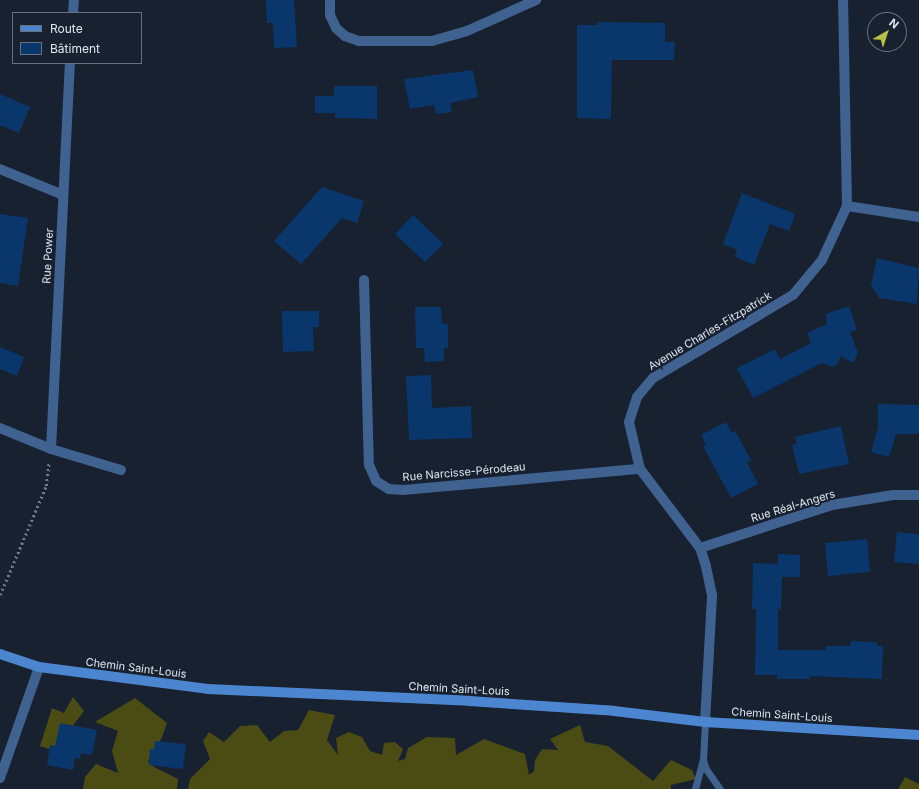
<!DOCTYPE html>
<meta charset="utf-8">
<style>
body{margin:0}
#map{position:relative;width:919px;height:789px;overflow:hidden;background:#172130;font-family:Inter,sans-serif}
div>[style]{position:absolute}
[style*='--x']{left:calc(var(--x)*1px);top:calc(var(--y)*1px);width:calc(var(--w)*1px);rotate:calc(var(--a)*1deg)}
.forest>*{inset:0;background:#4a4c13}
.building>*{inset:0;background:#0a376b}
.path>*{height:2.5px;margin-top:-1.25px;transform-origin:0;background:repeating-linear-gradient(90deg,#737c89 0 2px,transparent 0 5px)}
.lane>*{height:7px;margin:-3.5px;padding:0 3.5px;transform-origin:3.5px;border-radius:3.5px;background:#3f6290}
.street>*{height:10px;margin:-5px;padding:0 5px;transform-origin:5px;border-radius:5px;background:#3f6290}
.secondary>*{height:10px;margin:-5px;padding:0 5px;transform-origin:5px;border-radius:5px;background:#4d86d0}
span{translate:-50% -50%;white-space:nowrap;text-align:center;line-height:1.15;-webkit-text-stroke:4px #172130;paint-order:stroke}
.street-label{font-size:11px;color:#dfe6f0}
.legend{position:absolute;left:12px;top:12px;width:130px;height:52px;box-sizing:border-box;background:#172130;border:1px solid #67707d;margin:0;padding:5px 7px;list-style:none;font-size:12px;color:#dfe6f0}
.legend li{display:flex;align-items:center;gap:8px;height:20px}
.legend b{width:20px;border:1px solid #67707d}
.north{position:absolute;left:867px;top:12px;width:40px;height:40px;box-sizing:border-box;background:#172130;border:1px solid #67707d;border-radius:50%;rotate:39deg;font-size:11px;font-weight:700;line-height:16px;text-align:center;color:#dfe6f0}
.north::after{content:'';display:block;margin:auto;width:14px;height:18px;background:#bac045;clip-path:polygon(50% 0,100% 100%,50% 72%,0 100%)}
</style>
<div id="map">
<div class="forest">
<i style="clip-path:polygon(73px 697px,84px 711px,74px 724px,61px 753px,40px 746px,52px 708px,64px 713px)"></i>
<i style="clip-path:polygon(135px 698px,167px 723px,162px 737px,148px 761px,154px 767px,178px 779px,177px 789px,83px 789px,85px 777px,96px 764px,118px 773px,112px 751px,118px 731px,95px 722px)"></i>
<i style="clip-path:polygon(309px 710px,335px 715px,327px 740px,338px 755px,336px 738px,349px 732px,362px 737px,370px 751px,382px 755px,384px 743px,395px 742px,403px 749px,398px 761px,405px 759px,408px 748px,427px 737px,455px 738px,456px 755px,484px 739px,525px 754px,529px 775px,534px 771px,535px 760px,542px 749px,558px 750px,550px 739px,580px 725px,585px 742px,608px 746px,653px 781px,671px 760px,692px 770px,696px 779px,671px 785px,671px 789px,188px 789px,190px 779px,210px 759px,203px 741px,209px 732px,224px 742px,240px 726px,257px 725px,270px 742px,284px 731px,298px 730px)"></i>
<i style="clip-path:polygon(905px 777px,919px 784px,919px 789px,898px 789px)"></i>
</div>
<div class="building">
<i style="clip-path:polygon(266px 0,294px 0,297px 47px,274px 48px,273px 23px,267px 23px)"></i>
<i style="clip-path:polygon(597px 22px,665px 23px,665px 42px,675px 42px,674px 60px,612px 60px,611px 119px,577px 118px,577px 25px,597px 25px)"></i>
<i style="clip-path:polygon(473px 70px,478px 97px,450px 103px,452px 112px,436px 114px,434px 105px,410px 109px,404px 79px)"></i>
<i style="clip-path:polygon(334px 86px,377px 86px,377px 119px,335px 118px,335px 113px,315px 113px,315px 96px,334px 96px)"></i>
<i style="clip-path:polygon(0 94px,30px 107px,19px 133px,0 125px)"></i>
<i style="clip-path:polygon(322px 187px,364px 201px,357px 223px,342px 218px,301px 264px,274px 241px)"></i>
<i style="clip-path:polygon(742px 193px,795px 214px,789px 231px,770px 224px,754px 265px,735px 257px,737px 250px,723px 244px)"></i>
<i style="clip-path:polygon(0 214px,28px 218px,18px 286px,0 283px)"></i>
<i style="clip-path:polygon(413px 215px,443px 244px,425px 262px,395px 234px)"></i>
<i style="clip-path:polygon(877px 258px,919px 268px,917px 304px,879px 298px,871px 285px)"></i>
<i style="clip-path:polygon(849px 306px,857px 330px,850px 332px,858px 353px,853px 363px,841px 356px,837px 365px,832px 367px,822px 363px,753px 398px,737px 368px,775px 349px,780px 359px,811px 343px,807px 333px,827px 324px,826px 314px)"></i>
<i style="clip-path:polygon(415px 307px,441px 307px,442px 324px,448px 324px,448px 348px,444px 348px,444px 361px,425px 362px,424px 348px,416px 348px)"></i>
<i style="clip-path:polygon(282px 311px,319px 311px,319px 327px,313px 327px,314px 351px,283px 352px)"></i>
<i style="clip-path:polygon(0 347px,24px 357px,17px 376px,0 369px)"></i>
<i style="clip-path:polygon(431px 375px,432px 408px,471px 406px,472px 438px,409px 440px,406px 376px)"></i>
<i style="clip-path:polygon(878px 404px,919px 405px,919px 434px,896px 434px,889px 457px,871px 452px,878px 427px)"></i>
<i style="clip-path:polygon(726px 422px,732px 433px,735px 431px,751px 460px,747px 462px,758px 484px,731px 498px,703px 446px,706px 445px,701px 435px)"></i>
<i style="clip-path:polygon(841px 426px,849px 464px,799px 474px,792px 445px,797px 444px,795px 437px)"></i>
<i style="clip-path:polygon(897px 532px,919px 534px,919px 564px,894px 562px)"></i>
<i style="clip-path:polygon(867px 539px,870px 572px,828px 576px,825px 543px)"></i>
<i style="clip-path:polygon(778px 554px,800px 555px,800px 577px,782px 577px,781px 609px,778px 609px,778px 650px,826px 650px,826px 646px,850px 646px,851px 641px,877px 642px,877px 646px,883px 646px,882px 679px,810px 676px,810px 679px,777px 679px,777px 675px,755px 675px,756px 609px,752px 609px,753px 563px,778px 564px)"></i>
<i style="clip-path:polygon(60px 723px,97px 730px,92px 755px,81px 753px,80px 759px,75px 758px,73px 770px,47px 765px,50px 745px,55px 746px)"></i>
<i style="clip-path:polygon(155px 741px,186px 744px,183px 769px,149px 765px,150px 749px,154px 749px)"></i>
</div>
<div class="path">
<i style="--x:0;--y:595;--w:118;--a:-67.1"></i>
<i style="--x:46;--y:486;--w:23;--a:-83"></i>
</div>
<div class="lane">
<i style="--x:703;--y:760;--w:9;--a:72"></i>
<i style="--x:706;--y:769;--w:24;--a:55"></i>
<i style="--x:695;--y:789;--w:30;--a:-75"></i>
<i style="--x:703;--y:760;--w:38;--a:-87"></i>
</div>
<div class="street">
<i style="--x:330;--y:0;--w:15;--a:90"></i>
<i style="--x:330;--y:15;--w:14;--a:65"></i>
<i style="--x:336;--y:28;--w:12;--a:42"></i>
<i style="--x:345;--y:36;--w:15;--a:20"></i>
<i style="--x:359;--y:41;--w:73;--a:0"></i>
<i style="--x:432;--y:41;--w:36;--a:-16"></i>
<i style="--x:467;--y:31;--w:76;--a:-24.2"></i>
<i style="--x:73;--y:13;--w:13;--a:-86"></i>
<i style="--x:0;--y:169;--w:68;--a:22.4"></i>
<i style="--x:847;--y:206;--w:73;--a:8.7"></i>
<i style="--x:364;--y:280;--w:185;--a:88.5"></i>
<i style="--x:369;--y:465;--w:17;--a:66"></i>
<i style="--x:376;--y:481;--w:15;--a:32"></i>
<i style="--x:389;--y:489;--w:14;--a:4"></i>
<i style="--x:403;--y:490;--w:238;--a:-5.1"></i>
<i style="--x:0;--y:428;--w:55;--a:22.4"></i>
<i style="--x:51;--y:449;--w:73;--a:16.7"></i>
<i style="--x:51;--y:449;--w:386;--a:-87.2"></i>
<i style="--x:700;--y:548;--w:139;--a:-18"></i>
<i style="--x:832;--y:505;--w:62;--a:-9.3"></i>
<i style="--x:893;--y:495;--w:26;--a:0"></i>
<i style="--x:705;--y:722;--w:127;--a:-86.8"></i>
<i style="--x:712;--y:595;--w:30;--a:-102"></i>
<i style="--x:706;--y:566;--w:19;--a:-108"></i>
<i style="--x:700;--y:548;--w:99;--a:-127.2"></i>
<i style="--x:640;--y:469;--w:48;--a:-103.2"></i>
<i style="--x:629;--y:422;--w:26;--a:-72"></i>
<i style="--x:637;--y:397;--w:25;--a:-50"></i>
<i style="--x:653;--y:378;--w:163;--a:-30.7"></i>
<i style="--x:793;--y:295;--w:45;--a:-50.4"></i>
<i style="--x:822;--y:260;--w:60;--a:-65.2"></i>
<i style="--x:847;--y:206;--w:206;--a:-91.1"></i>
<i style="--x:0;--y:778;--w:118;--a:-70.6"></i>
</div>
<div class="secondary">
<i style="--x:0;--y:654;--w:41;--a:18.4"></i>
<i style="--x:39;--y:667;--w:170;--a:7.4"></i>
<i style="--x:208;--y:689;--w:261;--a:2.6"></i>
<i style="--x:469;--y:701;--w:145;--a:3.9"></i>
<i style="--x:614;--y:711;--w:92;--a:6.9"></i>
<i style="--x:705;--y:722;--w:214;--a:3.5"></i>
</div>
<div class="street-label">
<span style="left:48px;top:256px;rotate:-87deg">Rue Power</span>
<span style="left:710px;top:331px;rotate:-31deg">Avenue Charles-Fitzpatrick</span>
<span style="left:464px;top:472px;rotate:-5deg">Rue Narcisse-Pérodeau</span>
<span style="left:793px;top:506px;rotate:-17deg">Rue Réal-Angers</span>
<span style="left:136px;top:668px;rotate:7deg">Chemin Saint-Louis</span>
<span style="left:459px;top:689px;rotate:3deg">Chemin Saint-Louis</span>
<span style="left:782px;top:715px;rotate:4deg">Chemin Saint-Louis</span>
</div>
<ul class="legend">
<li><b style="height:5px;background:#4d86d0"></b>Route</li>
<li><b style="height:11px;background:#0a376b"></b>Bâtiment</li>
</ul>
<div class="north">N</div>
</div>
